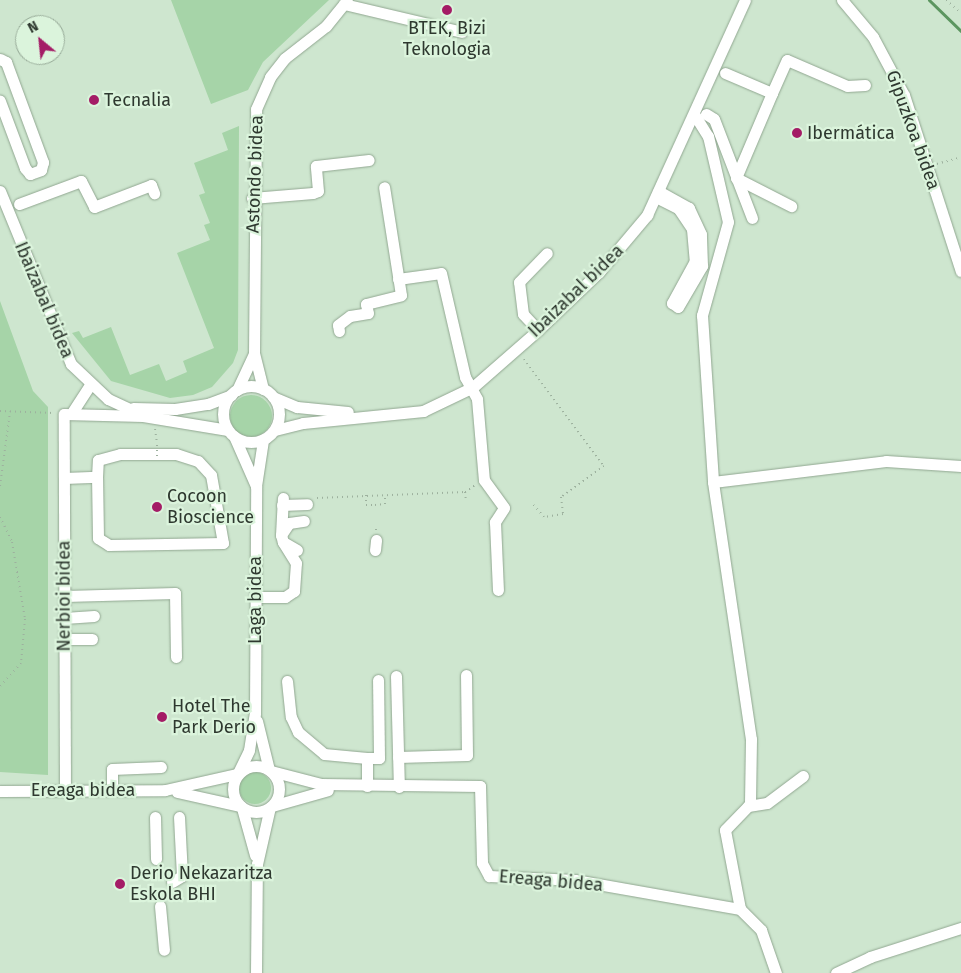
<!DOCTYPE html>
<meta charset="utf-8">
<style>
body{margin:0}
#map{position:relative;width:961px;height:973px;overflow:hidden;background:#cee6cf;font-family:"Fira Sans",sans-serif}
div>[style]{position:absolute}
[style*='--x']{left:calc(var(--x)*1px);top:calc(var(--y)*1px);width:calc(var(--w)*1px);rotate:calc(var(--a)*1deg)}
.green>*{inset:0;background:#a6d4a8}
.round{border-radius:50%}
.stream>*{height:3px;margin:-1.5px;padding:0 1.5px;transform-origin:1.5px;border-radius:1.5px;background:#5c9660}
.path>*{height:2px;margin-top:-1px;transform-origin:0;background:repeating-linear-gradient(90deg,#9db19e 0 1px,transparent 0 5px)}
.roads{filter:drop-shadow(0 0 1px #91a791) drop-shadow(0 0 1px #91a791)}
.minor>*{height:11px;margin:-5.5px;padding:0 5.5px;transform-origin:5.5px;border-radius:5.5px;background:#fff}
.minor>.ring{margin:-5.5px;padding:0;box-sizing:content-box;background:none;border:11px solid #fff;border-radius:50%}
.path-bridge>*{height:2px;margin-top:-1px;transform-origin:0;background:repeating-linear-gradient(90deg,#9db19e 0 1px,transparent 0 5px)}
.dots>*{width:14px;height:14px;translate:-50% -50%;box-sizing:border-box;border:2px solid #dbf4dc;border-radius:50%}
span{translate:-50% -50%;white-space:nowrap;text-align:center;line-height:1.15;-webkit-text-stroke:4.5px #dbf4dc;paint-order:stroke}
.poi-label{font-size:18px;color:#2e382f}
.left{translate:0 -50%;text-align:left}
.street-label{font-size:18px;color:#2e382f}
.north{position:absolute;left:15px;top:15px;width:50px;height:50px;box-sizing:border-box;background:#dbf4dc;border:1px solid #96a997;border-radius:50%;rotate:332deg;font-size:14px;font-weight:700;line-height:20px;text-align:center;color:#2e382f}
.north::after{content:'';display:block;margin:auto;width:18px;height:22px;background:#a41c66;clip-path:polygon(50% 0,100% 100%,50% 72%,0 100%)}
</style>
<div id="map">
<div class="green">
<i style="clip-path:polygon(171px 0,329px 0,263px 62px,248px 90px,211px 104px)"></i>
<i style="clip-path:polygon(239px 126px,238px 350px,233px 363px,212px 387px,193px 395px,170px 398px,111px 381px,72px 333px,79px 331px,83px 338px,111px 327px,130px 375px,159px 364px,166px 381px,187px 372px,183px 361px,214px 348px,177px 253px,210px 240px,204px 225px,210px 223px,199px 195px,205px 193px,194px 163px,228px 150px,222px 133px)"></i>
<i style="clip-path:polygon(0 301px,33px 391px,48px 407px,48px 775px,0 772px)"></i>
<i class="round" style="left:230px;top:395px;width:42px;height:42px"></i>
<i class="round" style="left:239px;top:772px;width:32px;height:32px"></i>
</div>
<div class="stream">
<i style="--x:929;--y:0;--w:45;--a:44.1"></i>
</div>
<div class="path">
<i style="--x:946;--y:0;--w:20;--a:41"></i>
<i style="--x:937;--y:164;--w:25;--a:-16"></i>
<i style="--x:524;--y:359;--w:134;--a:53.2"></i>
<i style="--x:604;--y:466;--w:53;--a:144.2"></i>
<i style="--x:561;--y:497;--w:17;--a:83"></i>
<i style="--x:563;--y:514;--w:19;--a:171"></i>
<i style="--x:544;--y:517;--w:20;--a:-131"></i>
<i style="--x:0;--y:411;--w:54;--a:2.1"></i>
<i style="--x:155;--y:429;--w:15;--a:82"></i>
<i style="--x:0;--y:486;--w:75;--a:-82.3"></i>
<i style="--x:465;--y:492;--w:12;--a:-35"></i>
<i style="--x:366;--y:495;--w:10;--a:90"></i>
<i style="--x:366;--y:505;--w:9;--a:0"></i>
<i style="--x:375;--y:505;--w:10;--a:-6"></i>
<i style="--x:385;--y:504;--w:8;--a:-90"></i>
<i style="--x:317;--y:498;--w:148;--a:-2.3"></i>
<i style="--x:465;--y:492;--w:9;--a:84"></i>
<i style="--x:0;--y:517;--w:28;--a:64"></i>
<i style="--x:12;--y:542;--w:78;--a:80.4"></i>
<i style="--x:25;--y:619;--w:44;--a:95.2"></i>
<i style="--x:21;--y:663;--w:31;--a:132"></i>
<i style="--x:376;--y:530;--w:5;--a:-90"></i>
</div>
<div class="roads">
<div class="minor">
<i style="--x:842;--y:0;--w:48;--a:50"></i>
<i style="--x:873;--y:37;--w:66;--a:61.9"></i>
<i style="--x:904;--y:95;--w:185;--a:72.1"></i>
<i style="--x:344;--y:4;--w:121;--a:13.3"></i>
<i style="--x:0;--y:59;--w:7;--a:27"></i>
<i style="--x:6;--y:62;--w:107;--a:69.7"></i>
<i style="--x:43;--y:162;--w:8;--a:104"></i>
<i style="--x:41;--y:170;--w:12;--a:160"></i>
<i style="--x:30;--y:174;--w:8;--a:-130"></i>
<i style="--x:25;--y:168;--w:72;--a:-110.5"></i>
<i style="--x:725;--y:73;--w:51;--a:23.1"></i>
<i style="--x:772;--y:93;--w:36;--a:-66"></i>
<i style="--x:787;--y:60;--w:65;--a:23.4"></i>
<i style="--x:847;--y:86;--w:18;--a:-3"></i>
<i style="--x:772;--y:93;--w:92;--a:113"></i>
<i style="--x:736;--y:178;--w:62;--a:27"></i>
<i style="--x:694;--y:114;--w:26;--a:58"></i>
<i style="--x:708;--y:136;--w:88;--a:76.9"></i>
<i style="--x:728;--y:222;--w:97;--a:105.6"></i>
<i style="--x:702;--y:315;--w:167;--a:86.2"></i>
<i style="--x:713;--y:482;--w:260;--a:81.6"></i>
<i style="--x:751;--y:739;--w:65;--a:90.9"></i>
<i style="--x:750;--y:804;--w:36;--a:134"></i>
<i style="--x:725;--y:830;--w:80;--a:79.2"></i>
<i style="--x:706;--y:114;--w:9;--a:32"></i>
<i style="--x:714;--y:119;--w:106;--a:69"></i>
<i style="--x:0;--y:191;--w:187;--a:67.7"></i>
<i style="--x:71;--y:364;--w:51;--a:43.4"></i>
<i style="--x:108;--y:399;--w:38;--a:25"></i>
<i style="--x:656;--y:197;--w:25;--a:27"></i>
<i style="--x:678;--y:208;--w:25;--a:56"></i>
<i style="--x:692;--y:229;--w:32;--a:85"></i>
<i style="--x:695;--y:261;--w:48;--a:118.7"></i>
<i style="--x:672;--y:303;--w:7;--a:34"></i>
<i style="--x:678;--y:307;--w:48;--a:-59.7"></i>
<i style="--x:702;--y:266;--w:32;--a:-92"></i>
<i style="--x:701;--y:234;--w:29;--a:-115"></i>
<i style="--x:689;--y:208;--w:35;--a:-151"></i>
<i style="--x:252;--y:198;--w:61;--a:-4.7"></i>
<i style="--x:313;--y:193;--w:5;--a:-22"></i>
<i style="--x:318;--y:191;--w:25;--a:-95"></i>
<i style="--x:316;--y:166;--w:53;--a:-6.5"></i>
<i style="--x:19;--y:204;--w:66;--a:-20.4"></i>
<i style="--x:81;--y:181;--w:29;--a:63"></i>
<i style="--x:94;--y:207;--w:61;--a:-21.1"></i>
<i style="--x:151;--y:185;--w:9;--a:69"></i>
<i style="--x:398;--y:279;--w:43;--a:-7.9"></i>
<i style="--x:441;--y:273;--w:107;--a:77"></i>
<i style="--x:465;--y:377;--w:25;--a:61"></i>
<i style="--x:477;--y:399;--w:81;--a:85.1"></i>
<i style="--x:484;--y:480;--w:34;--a:54"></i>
<i style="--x:504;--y:508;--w:17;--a:123"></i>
<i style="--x:495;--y:522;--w:68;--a:87.5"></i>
<i style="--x:538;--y:330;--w:22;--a:-133"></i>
<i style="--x:523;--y:314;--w:32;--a:-97"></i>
<i style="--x:519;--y:282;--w:40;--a:-46"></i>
<i style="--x:339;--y:331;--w:6;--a:-99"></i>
<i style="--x:338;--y:325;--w:15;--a:-37"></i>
<i style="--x:350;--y:316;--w:18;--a:-9"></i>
<i style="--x:368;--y:313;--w:9;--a:-103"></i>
<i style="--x:366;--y:304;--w:36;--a:-14"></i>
<i style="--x:401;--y:295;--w:109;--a:-98.9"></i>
<i class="ring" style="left:223px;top:386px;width:45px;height:45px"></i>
<i style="--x:263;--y:389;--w:36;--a:-104"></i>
<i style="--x:254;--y:354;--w:245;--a:-89.5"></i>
<i style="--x:256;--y:109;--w:35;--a:-66"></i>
<i style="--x:270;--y:77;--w:24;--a:-52"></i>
<i style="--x:285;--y:58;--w:52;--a:-38"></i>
<i style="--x:326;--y:26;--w:33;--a:-51"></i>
<i style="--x:237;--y:390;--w:40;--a:-65"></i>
<i style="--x:273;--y:397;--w:26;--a:23"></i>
<i style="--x:297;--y:407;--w:51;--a:5.6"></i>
<i style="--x:133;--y:408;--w:42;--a:1.4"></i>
<i style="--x:175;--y:409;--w:33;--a:-9"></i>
<i style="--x:208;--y:404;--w:25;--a:-21"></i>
<i style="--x:73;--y:411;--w:31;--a:-57"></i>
<i style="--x:275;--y:430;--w:29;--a:-14"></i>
<i style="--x:303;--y:423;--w:121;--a:-5.7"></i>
<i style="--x:423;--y:411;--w:55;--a:-25.6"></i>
<i style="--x:473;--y:387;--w:86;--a:-41.2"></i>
<i style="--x:538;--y:330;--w:84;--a:-43.6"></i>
<i style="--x:599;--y:272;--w:75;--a:-49.9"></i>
<i style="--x:647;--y:215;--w:236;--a:-65.5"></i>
<i style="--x:234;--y:436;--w:55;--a:66.3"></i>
<i style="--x:64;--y:478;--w:33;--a:-2"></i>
<i style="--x:97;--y:477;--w:17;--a:-87"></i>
<i style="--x:98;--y:460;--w:23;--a:-15"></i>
<i style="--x:120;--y:454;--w:56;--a:0"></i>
<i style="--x:176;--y:454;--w:23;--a:18"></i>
<i style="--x:198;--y:461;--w:19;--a:47"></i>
<i style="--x:211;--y:475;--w:69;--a:80"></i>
<i style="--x:223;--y:543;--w:114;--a:179"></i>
<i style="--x:109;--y:545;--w:13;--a:-148"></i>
<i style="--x:98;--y:538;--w:61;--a:-90.9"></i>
<i style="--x:713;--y:482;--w:174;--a:-6.9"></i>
<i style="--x:886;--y:461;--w:75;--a:3.8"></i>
<i style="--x:282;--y:505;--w:25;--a:-2"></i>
<i style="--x:281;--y:535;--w:37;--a:-87"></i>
<i style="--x:297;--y:550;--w:16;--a:-150"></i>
<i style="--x:283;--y:542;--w:7;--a:-106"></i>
<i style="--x:281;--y:535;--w:14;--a:-56"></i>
<i style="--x:289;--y:523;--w:15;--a:-8"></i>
<i style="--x:375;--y:550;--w:10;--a:-84"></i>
<i style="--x:65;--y:596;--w:110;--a:-1.6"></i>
<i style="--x:175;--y:593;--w:64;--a:89.1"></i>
<i style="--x:255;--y:597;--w:30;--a:0"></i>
<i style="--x:285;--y:597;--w:11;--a:-34"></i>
<i style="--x:294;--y:591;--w:28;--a:-86"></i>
<i style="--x:296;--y:563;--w:25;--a:-122"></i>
<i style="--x:64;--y:618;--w:30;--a:-4"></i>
<i style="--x:64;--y:639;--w:28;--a:0"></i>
<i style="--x:396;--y:676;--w:111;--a:88.5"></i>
<i style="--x:287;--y:681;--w:36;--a:84"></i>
<i style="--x:291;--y:717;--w:17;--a:65"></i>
<i style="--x:298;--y:732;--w:34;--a:40"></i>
<i style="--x:324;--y:754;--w:43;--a:5.3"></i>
<i style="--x:367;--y:758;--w:28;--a:90"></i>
<i style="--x:257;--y:721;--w:50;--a:76.2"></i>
<i style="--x:398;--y:757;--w:69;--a:-1.7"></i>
<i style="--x:467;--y:755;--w:80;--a:-90.7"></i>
<i style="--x:367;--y:758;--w:12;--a:0"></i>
<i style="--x:379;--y:758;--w:78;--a:-90.7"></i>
<i class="ring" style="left:233px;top:766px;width:35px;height:35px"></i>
<i style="--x:271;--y:771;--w:52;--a:14.6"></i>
<i style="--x:321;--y:784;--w:159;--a:0.7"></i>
<i style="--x:480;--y:786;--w:77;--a:88.5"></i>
<i style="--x:482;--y:863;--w:15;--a:62"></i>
<i style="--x:489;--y:876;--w:86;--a:2.7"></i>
<i style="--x:575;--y:880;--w:168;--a:10"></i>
<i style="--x:740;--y:909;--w:30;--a:45"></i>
<i style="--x:761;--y:930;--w:46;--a:70.8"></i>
<i style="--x:238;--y:773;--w:25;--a:-64"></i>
<i style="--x:249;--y:750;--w:36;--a:-81"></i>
<i style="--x:255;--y:714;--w:228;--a:-89.7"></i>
<i style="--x:256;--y:486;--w:47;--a:-81.3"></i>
<i style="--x:65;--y:789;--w:375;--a:-90.2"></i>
<i style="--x:64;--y:414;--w:79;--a:1.5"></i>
<i style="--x:143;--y:416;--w:86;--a:9.4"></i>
<i style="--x:112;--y:790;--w:21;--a:-90"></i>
<i style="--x:112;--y:769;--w:49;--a:-2.3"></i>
<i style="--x:0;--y:791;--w:165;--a:-0.3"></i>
<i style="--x:165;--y:790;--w:74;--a:-12.5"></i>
<i style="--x:177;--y:792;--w:65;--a:12.5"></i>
<i style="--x:272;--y:806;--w:58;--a:-15.9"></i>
<i style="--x:748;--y:806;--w:19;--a:-9"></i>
<i style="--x:767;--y:803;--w:45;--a:-36.9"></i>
<i style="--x:242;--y:808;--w:49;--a:74.5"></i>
<i style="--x:155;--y:817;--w:42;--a:88.6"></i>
<i style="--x:172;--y:882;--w:12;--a:-31"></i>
<i style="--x:182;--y:876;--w:59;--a:-92.9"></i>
<i style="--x:160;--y:906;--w:44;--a:84.8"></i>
<i style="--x:256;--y:973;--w:109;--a:-89.5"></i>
<i style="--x:257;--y:864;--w:58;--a:-77.2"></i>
<i style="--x:836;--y:973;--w:38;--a:-25"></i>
<i style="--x:870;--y:957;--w:96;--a:-17.7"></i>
</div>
</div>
<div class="path-bridge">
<i style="--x:157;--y:445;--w:12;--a:90"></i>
</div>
<div class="dots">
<i style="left:447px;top:10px;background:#a41c66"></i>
<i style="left:94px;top:100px;background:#a41c66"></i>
<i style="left:797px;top:133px;background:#a41c66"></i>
<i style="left:157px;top:507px;background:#a41c66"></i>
<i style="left:162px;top:717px;background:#a41c66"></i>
<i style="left:120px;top:884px;background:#a41c66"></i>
</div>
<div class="poi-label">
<span style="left:447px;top:39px">BTEK, Bizi<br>Teknologia</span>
<span class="left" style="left:104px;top:100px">Tecnalia</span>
<span class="left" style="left:807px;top:133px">Ibermática</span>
<span class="left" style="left:167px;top:507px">Cocoon<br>Bioscience</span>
<span class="left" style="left:172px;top:717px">Hotel The<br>Park Derio</span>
<span class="left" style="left:130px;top:884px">Derio Nekazaritza<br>Eskola BHI</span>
</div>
<div class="street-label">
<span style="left:913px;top:130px;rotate:70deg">Gipuzkoa bidea</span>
<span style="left:255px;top:174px;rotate:-88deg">Astondo bidea</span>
<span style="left:576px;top:291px;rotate:-44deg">Ibaizabal bidea</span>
<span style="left:44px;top:300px;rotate:67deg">Ibaizabal bidea</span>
<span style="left:64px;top:596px;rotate:-90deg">Nerbioi bidea</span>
<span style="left:255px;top:600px;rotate:-90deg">Laga bidea</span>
<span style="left:83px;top:790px">Ereaga bidea</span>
<span style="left:551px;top:881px;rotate:5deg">Ereaga bidea</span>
</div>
<div class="north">N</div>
</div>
